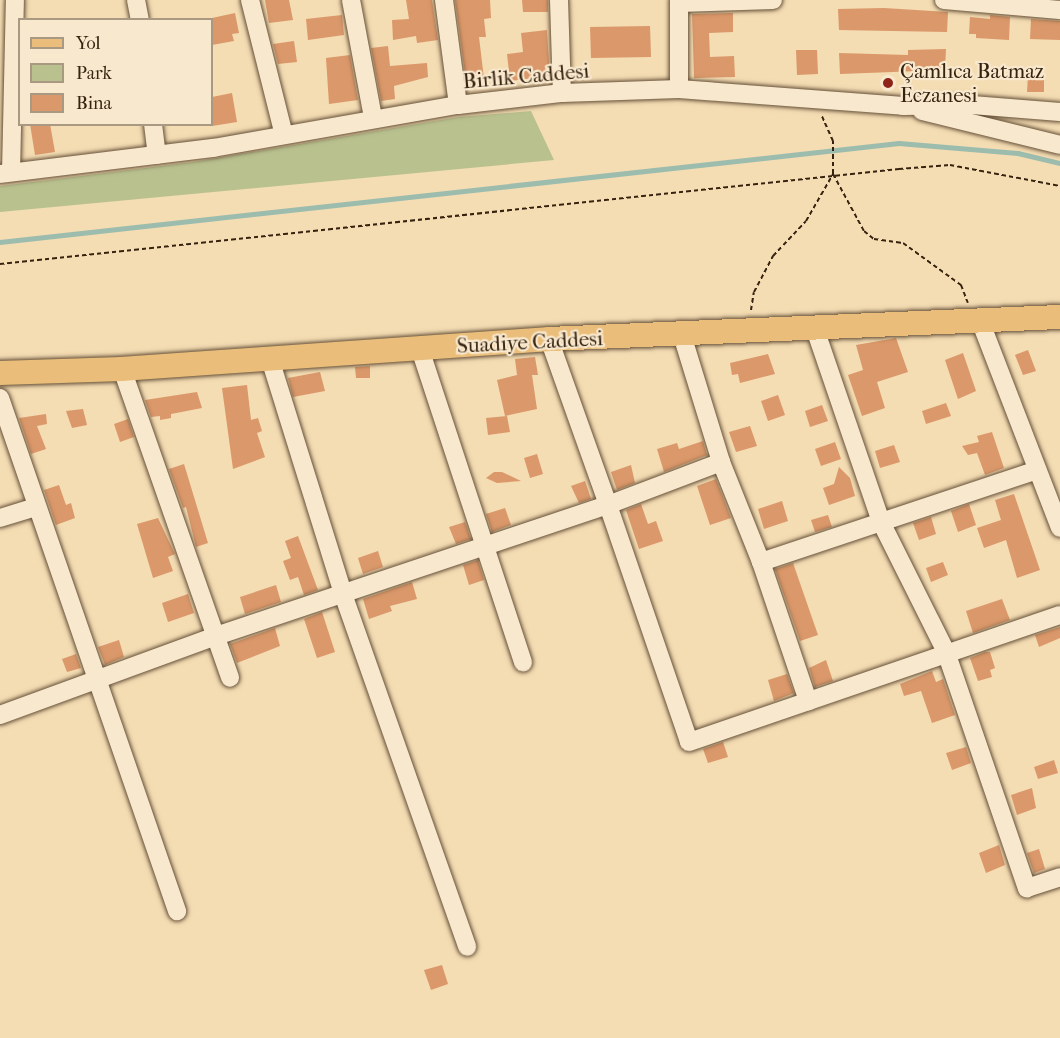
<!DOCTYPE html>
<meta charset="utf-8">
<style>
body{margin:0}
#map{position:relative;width:1060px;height:1038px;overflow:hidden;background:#f4dcb3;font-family:"IM FELL French Canon",serif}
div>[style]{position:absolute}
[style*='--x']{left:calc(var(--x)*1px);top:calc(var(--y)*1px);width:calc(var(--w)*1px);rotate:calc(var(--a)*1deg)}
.green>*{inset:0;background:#b9c18f}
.stream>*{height:4.5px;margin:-2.25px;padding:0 2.25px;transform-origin:2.25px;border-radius:2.25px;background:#9cbcad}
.building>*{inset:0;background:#db986a}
.path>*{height:2px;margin-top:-1px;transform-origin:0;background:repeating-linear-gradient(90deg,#35220f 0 4.5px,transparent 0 7.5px)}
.roads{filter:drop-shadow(0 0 2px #655038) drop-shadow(0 0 2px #655038)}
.minor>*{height:18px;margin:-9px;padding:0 9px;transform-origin:9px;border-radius:9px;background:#f8e8ce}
.major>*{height:24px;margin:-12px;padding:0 12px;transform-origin:12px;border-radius:12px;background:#eabe7a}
.dots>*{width:16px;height:16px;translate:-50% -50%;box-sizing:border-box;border:3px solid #f8e8ce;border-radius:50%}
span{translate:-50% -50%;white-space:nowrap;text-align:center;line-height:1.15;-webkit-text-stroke:4.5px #f8e8ce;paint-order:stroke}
.poi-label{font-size:21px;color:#35220f}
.left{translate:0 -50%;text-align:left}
.street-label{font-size:21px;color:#35220f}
.legend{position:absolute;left:18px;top:18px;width:195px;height:108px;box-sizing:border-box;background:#f8e8ce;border:2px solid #aa9982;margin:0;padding:8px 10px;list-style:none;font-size:18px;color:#35220f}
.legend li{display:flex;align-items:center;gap:12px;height:30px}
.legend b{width:30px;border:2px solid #aa9982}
</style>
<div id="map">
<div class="green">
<i style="clip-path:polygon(531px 111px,554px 160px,0 212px,0 186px,193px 162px,458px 117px)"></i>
</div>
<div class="stream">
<i style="--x:0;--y:242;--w:904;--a:-6.28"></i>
<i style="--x:899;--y:143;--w:119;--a:4.8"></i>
<i style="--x:1018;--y:153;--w:43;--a:13.4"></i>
</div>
<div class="building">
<i style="clip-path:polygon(265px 0,289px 0,293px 20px,269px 23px)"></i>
<i style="clip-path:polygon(406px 0,432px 0,438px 40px,417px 43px,416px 36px,393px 40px,392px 20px,409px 19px)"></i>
<i style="clip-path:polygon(455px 0,490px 0,491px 18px,484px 19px,486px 37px,479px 37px,485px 87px,467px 89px)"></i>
<i style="clip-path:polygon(522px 0,548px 0,548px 12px,523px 12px)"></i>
<i style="clip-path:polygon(884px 8px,948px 12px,947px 32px,839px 30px,838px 9px)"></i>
<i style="clip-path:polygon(235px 13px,239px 33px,232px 34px,234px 41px,212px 45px,212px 18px)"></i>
<i style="clip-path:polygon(733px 13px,733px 32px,709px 33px,710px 57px,734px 56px,735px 77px,694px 78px,692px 14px)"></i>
<i style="clip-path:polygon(342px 15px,344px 35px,308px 40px,306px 19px)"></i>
<i style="clip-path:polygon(990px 15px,1010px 17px,1009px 40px,976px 38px,976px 34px,969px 34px,970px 17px,990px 19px)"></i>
<i style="clip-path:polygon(1031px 19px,1060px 21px,1060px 40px,1030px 39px)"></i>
<i style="clip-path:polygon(650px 26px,651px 57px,591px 58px,590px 27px)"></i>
<i style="clip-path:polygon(547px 30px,550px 76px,510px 81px,507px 54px,523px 52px,521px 33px)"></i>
<i style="clip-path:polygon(294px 41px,297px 62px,278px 64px,273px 44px)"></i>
<i style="clip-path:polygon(388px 46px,390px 66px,427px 63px,428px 77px,394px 86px,395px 99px,381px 101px,371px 48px)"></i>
<i style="clip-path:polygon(946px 49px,945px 70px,840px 74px,839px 53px,908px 55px,908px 50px)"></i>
<i style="clip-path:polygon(796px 50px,817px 50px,818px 74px,797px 75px)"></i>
<i style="clip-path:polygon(350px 55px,358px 100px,329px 104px,326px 58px)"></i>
<i style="clip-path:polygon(1028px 75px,1044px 76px,1044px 92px,1027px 92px)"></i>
<i style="clip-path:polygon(232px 93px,237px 122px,212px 126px,212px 97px)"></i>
<i style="clip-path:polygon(30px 124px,50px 124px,55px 152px,35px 155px)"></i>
<i style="clip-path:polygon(896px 338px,908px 372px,877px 382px,885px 408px,862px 416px,848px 375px,863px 370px,856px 345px)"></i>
<i style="clip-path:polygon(1028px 350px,1036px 371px,1023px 375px,1015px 355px)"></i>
<i style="clip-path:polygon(963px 353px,976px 391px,958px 399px,945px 360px)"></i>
<i style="clip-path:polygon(768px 354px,775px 374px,740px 383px,738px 374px,732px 375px,730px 363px)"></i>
<i style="clip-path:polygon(535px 357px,538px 375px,532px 375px,537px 409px,505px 416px,497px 380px,517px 375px,515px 359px)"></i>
<i style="clip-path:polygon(370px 366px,370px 378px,356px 378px,355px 367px)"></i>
<i style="clip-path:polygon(320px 372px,325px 391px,293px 397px,288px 378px)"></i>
<i style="clip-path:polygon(247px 385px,251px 420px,258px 418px,262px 431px,257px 433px,265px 457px,233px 469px,222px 388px)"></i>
<i style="clip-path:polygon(197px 392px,202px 408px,171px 414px,171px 418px,160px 420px,160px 416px,151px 417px,145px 400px)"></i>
<i style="clip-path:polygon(778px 395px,785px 415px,768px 421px,761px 401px)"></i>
<i style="clip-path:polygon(946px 403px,951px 416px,926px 424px,922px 411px)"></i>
<i style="clip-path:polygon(822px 405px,828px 421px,810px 427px,805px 411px)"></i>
<i style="clip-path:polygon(83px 409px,87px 425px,72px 428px,66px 411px)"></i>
<i style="clip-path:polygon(46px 414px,47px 424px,37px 426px,46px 449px,31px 454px,19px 418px)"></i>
<i style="clip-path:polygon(507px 416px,510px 432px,488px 435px,486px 418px)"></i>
<i style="clip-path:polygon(128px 419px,134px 437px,120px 442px,114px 424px)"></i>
<i style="clip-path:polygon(750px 426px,757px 446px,736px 452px,729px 432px)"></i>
<i style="clip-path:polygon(992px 432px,1004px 468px,985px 475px,977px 453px,968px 455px,962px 446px,979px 442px,977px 436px)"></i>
<i style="clip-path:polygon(703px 441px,707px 455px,664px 472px,657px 449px,677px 443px,679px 449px)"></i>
<i style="clip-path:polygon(835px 442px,841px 459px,821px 466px,815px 449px)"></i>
<i style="clip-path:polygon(894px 445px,900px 462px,880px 468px,875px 451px)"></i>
<i style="clip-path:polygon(537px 454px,543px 474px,530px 478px,524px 458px)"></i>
<i style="clip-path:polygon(184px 464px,208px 543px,196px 547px,186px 507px,183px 508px,169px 469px)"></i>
<i style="clip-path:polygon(631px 465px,635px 483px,617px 490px,611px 472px)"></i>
<i style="clip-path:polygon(839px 467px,850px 478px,855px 496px,829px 505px,823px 488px,834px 484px)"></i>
<i style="clip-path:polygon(494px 472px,502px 472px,521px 481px,497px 483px,486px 478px)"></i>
<i style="clip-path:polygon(716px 479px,731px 518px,710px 525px,697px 486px)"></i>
<i style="clip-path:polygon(585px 481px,591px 499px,579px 503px,571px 486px)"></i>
<i style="clip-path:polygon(59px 485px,66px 505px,71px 503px,75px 518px,56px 525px,44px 490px)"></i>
<i style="clip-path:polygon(1014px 494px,1040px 570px,1017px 578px,1006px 540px,984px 548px,977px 528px,1001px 520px,995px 500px)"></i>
<i style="clip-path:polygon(782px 501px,788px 521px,764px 529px,758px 509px)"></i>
<i style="clip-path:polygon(641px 504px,648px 524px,656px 521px,663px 541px,639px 549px,626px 510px)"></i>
<i style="clip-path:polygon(969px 504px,976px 525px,958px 532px,951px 511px)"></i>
<i style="clip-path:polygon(505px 508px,511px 525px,492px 532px,486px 514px)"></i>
<i style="clip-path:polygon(828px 515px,832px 527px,815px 532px,811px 520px)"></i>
<i style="clip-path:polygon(931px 517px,936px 534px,919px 540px,913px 523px)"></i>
<i style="clip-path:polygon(158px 518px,175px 554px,168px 557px,173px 571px,153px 578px,137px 524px)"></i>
<i style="clip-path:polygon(465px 522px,471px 539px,456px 544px,449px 527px)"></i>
<i style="clip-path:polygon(298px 536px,318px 590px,304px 595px,298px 577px,290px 580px,283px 561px,291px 558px,285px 541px)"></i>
<i style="clip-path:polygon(378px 551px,383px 567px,363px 574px,358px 558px)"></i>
<i style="clip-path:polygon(478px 560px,484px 580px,469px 585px,463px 565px)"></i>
<i style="clip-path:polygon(943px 562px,948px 575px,931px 582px,926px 568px)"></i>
<i style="clip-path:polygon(793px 563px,818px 635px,800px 641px,775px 569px)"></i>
<i style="clip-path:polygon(412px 582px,417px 599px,390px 606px,392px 611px,369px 619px,363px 599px)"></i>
<i style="clip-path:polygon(276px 585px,281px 602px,245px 614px,240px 597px)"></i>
<i style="clip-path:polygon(188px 594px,194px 613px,168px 622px,162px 603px)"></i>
<i style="clip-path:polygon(1002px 599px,1010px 620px,973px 633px,966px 611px)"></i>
<i style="clip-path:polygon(322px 612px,335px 652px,317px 658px,304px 619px)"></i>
<i style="clip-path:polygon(1060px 627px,1060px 638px,1039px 647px,1035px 635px)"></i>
<i style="clip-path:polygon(275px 628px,280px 646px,237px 663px,230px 644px)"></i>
<i style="clip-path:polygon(119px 640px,124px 657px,105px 665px,98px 647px)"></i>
<i style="clip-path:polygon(985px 652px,990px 652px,995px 668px,990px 670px,992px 677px,978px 681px,970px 658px)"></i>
<i style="clip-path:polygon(76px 654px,81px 668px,67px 672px,62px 659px)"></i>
<i style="clip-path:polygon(826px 660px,833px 681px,815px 687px,809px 668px)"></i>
<i style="clip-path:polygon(932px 671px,936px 682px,943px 679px,955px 715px,932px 723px,921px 691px,904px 696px,900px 684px)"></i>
<i style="clip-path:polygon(787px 674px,794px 693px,774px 701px,768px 680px)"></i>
<i style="clip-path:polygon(723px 742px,728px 757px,708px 763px,703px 749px)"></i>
<i style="clip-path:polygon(966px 747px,971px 763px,952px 770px,946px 753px)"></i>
<i style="clip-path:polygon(1054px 760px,1058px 773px,1038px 779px,1034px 767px)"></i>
<i style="clip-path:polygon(1032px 788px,1036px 808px,1017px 815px,1011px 795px)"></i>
<i style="clip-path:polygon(999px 845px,1005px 865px,986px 873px,979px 853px)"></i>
<i style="clip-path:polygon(1039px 849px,1045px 869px,1034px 873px,1027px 853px)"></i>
<i style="clip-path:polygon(442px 965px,448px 984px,431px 990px,424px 970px)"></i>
</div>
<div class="path">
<i style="--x:833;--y:174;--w:65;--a:61.5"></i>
<i style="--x:864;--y:231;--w:13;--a:39"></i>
<i style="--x:874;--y:239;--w:29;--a:8"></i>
<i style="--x:903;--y:243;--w:72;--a:35.9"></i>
<i style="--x:961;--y:285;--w:19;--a:69"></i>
<i style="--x:0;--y:264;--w:904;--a:-6.03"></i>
<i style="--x:899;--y:169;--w:51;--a:-4.5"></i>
<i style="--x:950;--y:165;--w:112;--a:10.8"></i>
<i style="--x:751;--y:310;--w:18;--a:-81"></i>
<i style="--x:754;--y:292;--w:41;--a:-62.2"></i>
<i style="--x:773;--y:256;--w:48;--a:-46.7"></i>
<i style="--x:806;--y:221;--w:54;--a:-60.1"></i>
<i style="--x:833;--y:174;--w:33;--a:-90"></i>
<i style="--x:833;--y:141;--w:27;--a:-114"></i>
</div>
<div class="roads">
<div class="minor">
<i style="--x:136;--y:0;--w:20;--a:79"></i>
<i style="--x:250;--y:0;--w:139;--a:75.9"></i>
<i style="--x:351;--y:0;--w:120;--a:79.4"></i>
<i style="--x:444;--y:0;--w:106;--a:82.4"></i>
<i style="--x:559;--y:0;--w:93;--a:88.2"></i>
<i style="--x:944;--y:0;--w:116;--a:4.9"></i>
<i style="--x:679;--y:3;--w:94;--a:-1.8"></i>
<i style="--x:679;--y:89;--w:89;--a:-90"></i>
<i style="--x:922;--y:111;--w:142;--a:13.8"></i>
<i style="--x:153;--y:124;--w:31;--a:83"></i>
<i style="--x:11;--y:172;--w:172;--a:-88.7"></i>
<i style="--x:0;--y:174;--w:215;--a:-7"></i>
<i style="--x:213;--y:148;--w:249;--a:-10"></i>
<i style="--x:458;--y:105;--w:105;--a:-6.6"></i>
<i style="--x:562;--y:93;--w:117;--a:-2"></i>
<i style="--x:679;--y:89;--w:225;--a:4.3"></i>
<i style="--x:903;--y:106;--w:69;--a:-0.8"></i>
<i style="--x:972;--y:105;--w:88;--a:4.5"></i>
<i style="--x:979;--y:318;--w:225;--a:68.9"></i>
<i style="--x:815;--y:329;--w:204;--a:71.1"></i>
<i style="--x:881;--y:522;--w:145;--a:63.4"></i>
<i style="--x:946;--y:652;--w:250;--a:71.1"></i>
<i style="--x:1027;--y:888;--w:35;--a:-18"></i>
<i style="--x:682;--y:335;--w:133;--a:72.9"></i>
<i style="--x:721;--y:462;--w:108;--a:68.2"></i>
<i style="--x:761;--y:562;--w:147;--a:71.3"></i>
<i style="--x:549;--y:339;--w:176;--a:70.4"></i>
<i style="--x:608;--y:505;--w:121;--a:-20.8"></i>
<i style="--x:420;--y:349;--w:330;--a:71.8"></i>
<i style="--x:270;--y:359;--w:246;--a:72.7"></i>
<i style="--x:343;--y:594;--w:374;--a:70.6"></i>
<i style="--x:122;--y:369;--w:327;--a:70.7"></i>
<i style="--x:0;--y:398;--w:543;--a:70.96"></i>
<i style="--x:0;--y:518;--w:37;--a:-17"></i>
<i style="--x:761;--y:562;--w:291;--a:-18.4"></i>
<i style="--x:0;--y:715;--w:227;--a:-20.1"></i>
<i style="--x:213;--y:637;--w:416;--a:-18.5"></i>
<i style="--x:608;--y:505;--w:250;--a:71.1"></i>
<i style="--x:689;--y:742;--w:392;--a:-18.9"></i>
</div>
<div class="major">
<i style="--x:0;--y:373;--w:122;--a:-1.9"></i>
<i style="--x:122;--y:369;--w:428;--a:-4"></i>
<i style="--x:549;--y:339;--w:511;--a:-2.47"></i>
</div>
</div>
<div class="dots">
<i style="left:888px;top:83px;background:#8f2418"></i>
</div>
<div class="poi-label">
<span class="left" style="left:900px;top:83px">Çamlıca Batmaz<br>Eczanesi</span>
</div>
<div class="street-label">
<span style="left:526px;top:76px;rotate:-5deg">Birlik Caddesi</span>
<span style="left:530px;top:342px;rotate:-3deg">Suadiye Caddesi</span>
</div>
<ul class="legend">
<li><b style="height:8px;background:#eabe7a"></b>Yol</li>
<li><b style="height:16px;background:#b9c18f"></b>Park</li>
<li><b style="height:16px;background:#db986a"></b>Bina</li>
</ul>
</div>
